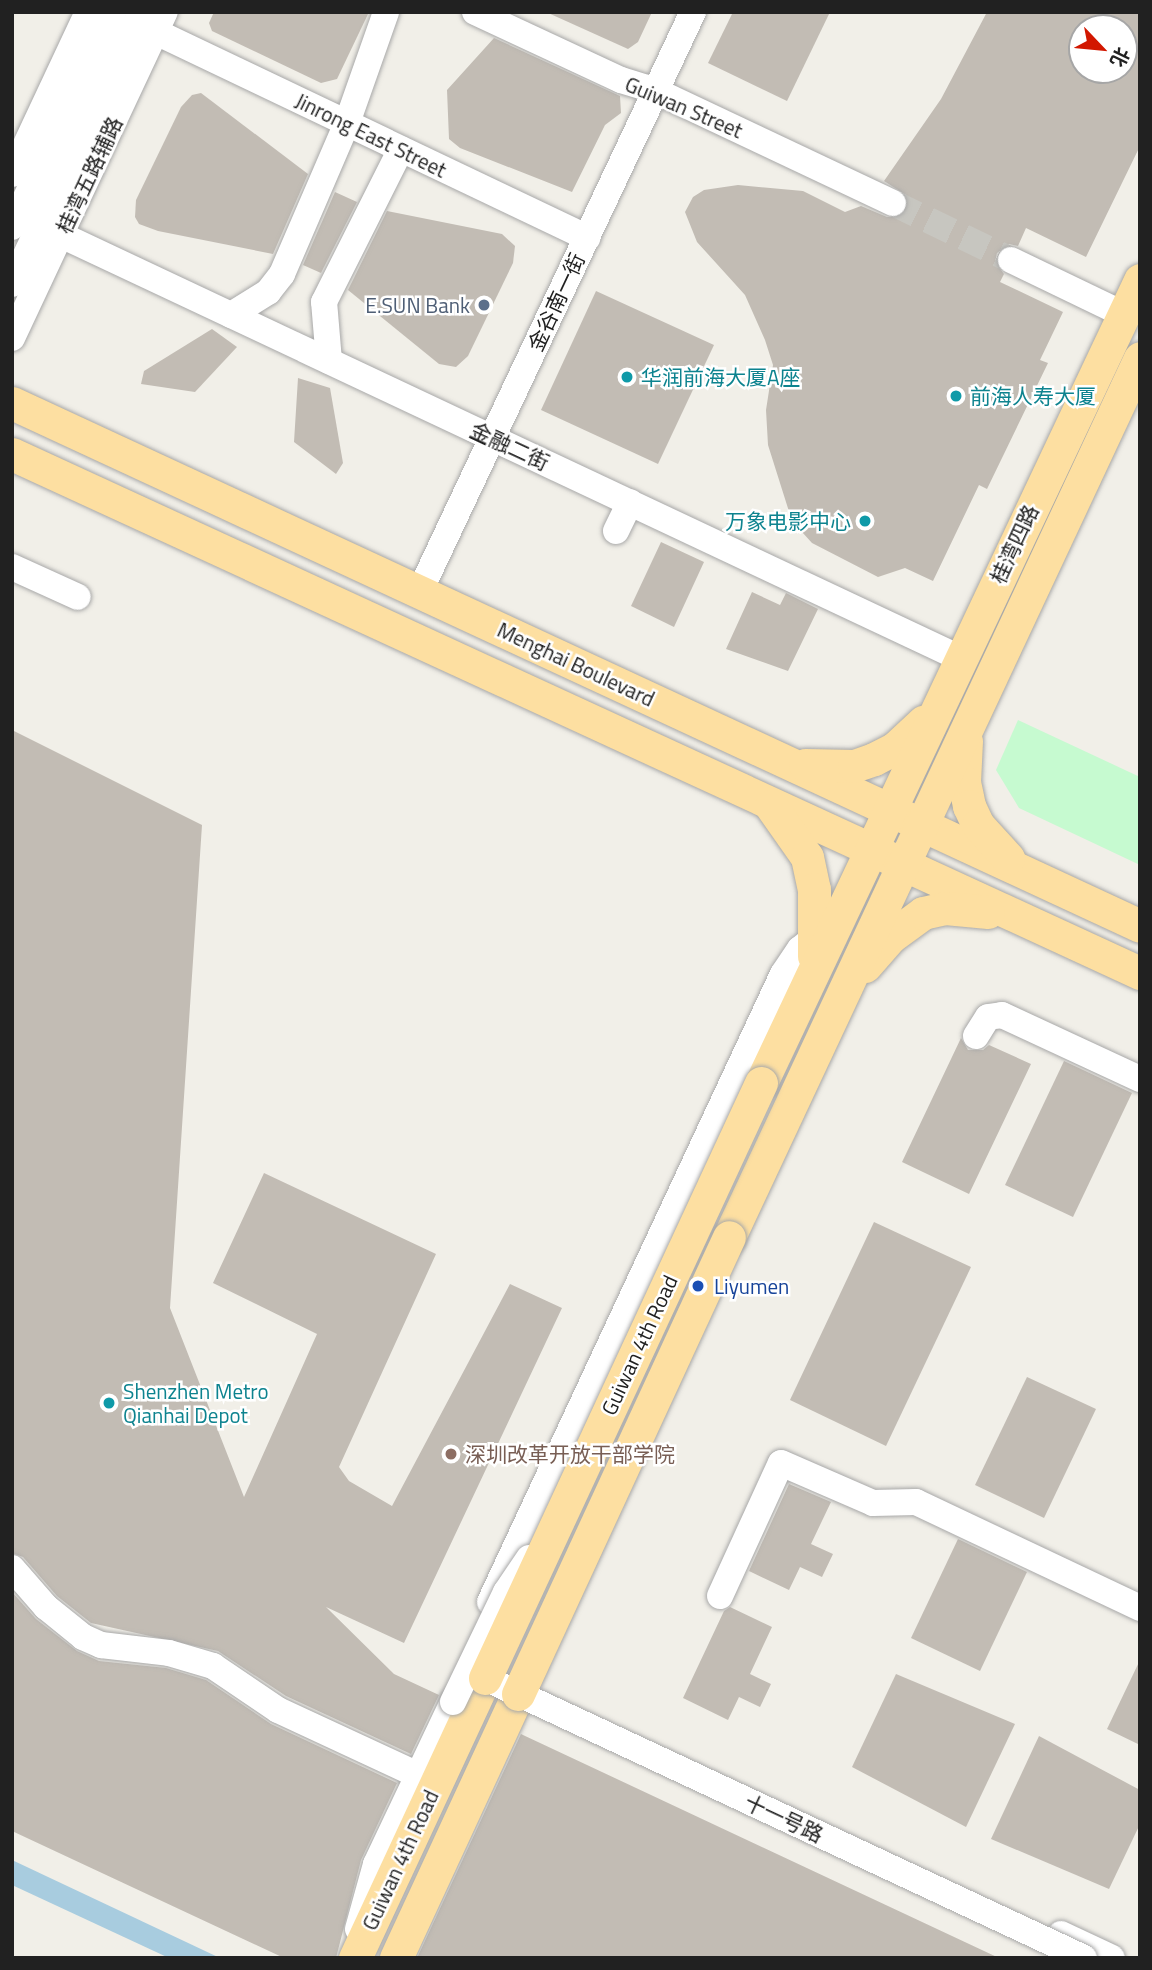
<!DOCTYPE html>
<meta charset="utf-8">
<style>
body{margin:0}
#map{position:relative;width:1152px;height:1970px;overflow:hidden;background:#f1efe8;font-family:"Titillium Web","Noto Sans SC",sans-serif}
div>[style]{position:absolute}
[style*='--x']{left:calc(var(--x)*1px);top:calc(var(--y)*1px);width:calc(var(--w)*1px);rotate:calc(var(--a)*1deg)}
.park>*{inset:0;background:#c6fad0}
.water>*{inset:0;background:#a8ccdf}
.building>*{inset:0;background:#c2bcb4}
.minor-tunnel>*{height:26px;margin-top:-13px;transform-origin:0;background:repeating-linear-gradient(90deg,#c7c6c0 0 26px,transparent 0 39px)}
.roads{filter:drop-shadow(0 0 2px #a8a8a8) drop-shadow(0 0 2px #a8a8a8)}
.minor>*{height:26px;margin:-13px;padding:0 13px;transform-origin:13px;border-radius:13px;background:#fff}
.major>*{height:33px;margin:-16.5px;padding:0 16.5px;transform-origin:16.5px;border-radius:16.5px;background:#fddfa1}
.bridges{filter:drop-shadow(0 0 2px #a8a8a8) drop-shadow(0 0 2px #a8a8a8)}
.minor-bridge>*{height:26px;margin:-13px;padding:0 13px;transform-origin:13px;border-radius:13px;background:#fff}
.major-bridge>*{height:33px;margin:-16.5px;padding:0 16.5px;transform-origin:16.5px;border-radius:16.5px;background:#fddfa1}
.dots>*{width:19px;height:19px;translate:-50% -50%;box-sizing:border-box;border:4px solid #fff;border-radius:50%}
span{translate:-50% -50%;white-space:nowrap;text-align:center;line-height:1.15;-webkit-text-stroke:5px #fff;paint-order:stroke}
.street-label{font-size:21px;color:#212121}
.service-label{font-size:21px;color:#4e5e75}
.right{translate:-100% -50%;text-align:right}
.culture-label{font-size:21px;color:#0d838f}
.left{translate:0 -50%;text-align:left}
.transit-label{font-size:21px;color:#164399}
.education-label{font-size:21px;color:#785e54}
.frame{position:absolute;inset:0;border:14px solid #212121;pointer-events:none}
.north{position:absolute;left:1068px;top:14px;width:70px;height:70px;box-sizing:border-box;background:#fff;border:2px solid #a6a6a6;border-radius:50%;rotate:116deg;font-size:19px;font-weight:700;line-height:28px;text-align:center;color:#212121}
.north::after{content:'';display:block;margin:auto;width:24px;height:32px;background:#d21700;clip-path:polygon(50% 0,100% 100%,50% 72%,0 100%)}
</style>
<div id="map">
<div class="park">
<i style="clip-path:polygon(1018px 720px,1140px 777px,1140px 865px,1019px 808px,996px 770px)"></i>
</div>
<div class="water">
<i style="clip-path:polygon(12px 1860px,220px 1958px,169px 1958px,12px 1885px)"></i>
</div>
<div class="building">
<i style="clip-path:polygon(214px 12px,369px 12px,337px 79px,321px 83px,212px 31px,209px 23px)"></i>
<i style="clip-path:polygon(546px 12px,652px 12px,638px 42px,628px 49px)"></i>
<i style="clip-path:polygon(733px 12px,830px 12px,787px 101px,708px 63px)"></i>
<i style="clip-path:polygon(evenodd,987px 12px,1140px 12px,1140px 146px,1086px 257px,1026px 228px,1018px 246px,1009px 244px,997px 253px,995px 262px,1004px 274px,1000px 282px,1063px 312px,1040px 360px,1048px 363px,987px 489px,979px 485px,933px 581px,905px 568px,878px 577px,812px 543px,792px 521px,768px 445px,766px 410px,773px 365px,765px 340px,745px 295px,697px 242px,685px 212px,693px 197px,704px 190px,738px 185px,803px 191px,845px 212px,861px 206px,887px 217px,901px 216px,907px 209px,906px 195px,884px 181px,941px 99px,987px 12px,1082px 28px,1124px 28px,1124px 70px,1082px 70px,1082px 28px)"></i>
<i style="clip-path:polygon(494px 38px,620px 96px,621px 113px,605px 125px,572px 192px,460px 148px,449px 139px,447px 90px)"></i>
<i style="clip-path:polygon(201px 93px,308px 174px,273px 254px,158px 231px,139px 224px,135px 217px,136px 200px,181px 107px,192px 95px)"></i>
<i style="clip-path:polygon(335px 192px,357px 202px,321px 273px,303px 265px)"></i>
<i style="clip-path:polygon(387px 211px,502px 234px,515px 246px,513px 263px,468px 356px,456px 367px,439px 364px,348px 290px)"></i>
<i style="clip-path:polygon(596px 291px,714px 345px,658px 464px,541px 410px)"></i>
<i style="clip-path:polygon(212px 329px,237px 347px,195px 392px,141px 384px,144px 371px)"></i>
<i style="clip-path:polygon(298px 378px,330px 388px,343px 463px,336px 474px,294px 442px)"></i>
<i style="clip-path:polygon(661px 542px,704px 562px,674px 627px,631px 606px)"></i>
<i style="clip-path:polygon(752px 592px,780px 605px,786px 593px,818px 609px,788px 671px,726px 649px)"></i>
<i style="clip-path:polygon(12px 730px,202px 825px,170px 1308px,244px 1497px,317px 1334px,213px 1283px,264px 1173px,436px 1254px,339px 1467px,349px 1481px,392px 1506px,510px 1284px,562px 1308px,404px 1643px,326px 1607px,394px 1674px,439px 1695px,411px 1754px,286px 1696px,218px 1651px,91px 1623px,57px 1596px,23px 1557px,12px 1553px)"></i>
<i style="clip-path:polygon(961px 1038px,968px 1050px,983px 1050px,989px 1045px,1031px 1064px,969px 1194px,902px 1162px)"></i>
<i style="clip-path:polygon(1064px 1061px,1132px 1093px,1073px 1217px,1005px 1185px)"></i>
<i style="clip-path:polygon(874px 1222px,971px 1267px,886px 1446px,790px 1400px)"></i>
<i style="clip-path:polygon(1027px 1377px,1096px 1409px,1044px 1518px,975px 1485px)"></i>
<i style="clip-path:polygon(789px 1484px,831px 1502px,811px 1544px,833px 1554px,822px 1577px,800px 1567px,789px 1590px,749px 1571px)"></i>
<i style="clip-path:polygon(958px 1539px,1027px 1572px,980px 1671px,911px 1638px)"></i>
<i style="clip-path:polygon(12px 1592px,36px 1619px,77px 1651px,99px 1661px,166px 1668px,206px 1680px,271px 1724px,397px 1783px,361px 1860px,336px 1958px,284px 1958px,12px 1831px)"></i>
<i style="clip-path:polygon(730px 1607px,772px 1627px,750px 1674px,771px 1684px,760px 1707px,739px 1697px,728px 1720px,683px 1698px,724px 1611px)"></i>
<i style="clip-path:polygon(1140px 1660px,1140px 1745px,1107px 1729px)"></i>
<i style="clip-path:polygon(896px 1674px,1015px 1724px,966px 1827px,852px 1767px)"></i>
<i style="clip-path:polygon(521px 1734px,523px 1735px,999px 1958px,417px 1958px)"></i>
<i style="clip-path:polygon(1039px 1736px,1140px 1790px,1140px 1824px,1109px 1889px,991px 1839px)"></i>
</div>
<div class="minor-tunnel">
<i style="--x:893;--y:203;--w:131;--a:25.8"></i>
</div>
<div class="roads">
<div class="minor">
<i style="--x:475;--y:12;--w:161;--a:25"></i>
<i style="--x:621;--y:80;--w:37;--a:17"></i>
<i style="--x:656;--y:91;--w:262;--a:25.3"></i>
<i style="--x:156;--y:32;--w:478;--a:25.5"></i>
<i style="--x:12;--y:174;--w:179;--a:-64.9"></i>
<i style="--x:12;--y:227;--w:238;--a:-64.8"></i>
<i style="--x:61;--y:235;--w:994;--a:25.2"></i>
<i style="--x:1011;--y:260;--w:124;--a:25.7"></i>
<i style="--x:12;--y:284;--w:301;--a:-64.6"></i>
<i style="--x:231;--y:315;--w:44;--a:-31.9"></i>
<i style="--x:268;--y:292;--w:23;--a:-52"></i>
<i style="--x:282;--y:274;--w:164;--a:-66.7"></i>
<i style="--x:347;--y:123;--w:118;--a:-70.6"></i>
<i style="--x:12;--y:338;--w:360;--a:-64.9"></i>
<i style="--x:329;--y:361;--w:59;--a:-94.8"></i>
<i style="--x:324;--y:302;--w:171;--a:-63.3"></i>
<i style="--x:616;--y:531;--w:32;--a:-64"></i>
<i style="--x:12;--y:567;--w:72;--a:24.4"></i>
<i style="--x:420;--y:591;--w:640;--a:-64.76"></i>
<i style="--x:976;--y:1036;--w:22;--a:-58"></i>
<i style="--x:988;--y:1017;--w:14;--a:-8"></i>
<i style="--x:1002;--y:1015;--w:152;--a:24.9"></i>
<i style="--x:12;--y:1568;--w:52;--a:48.9"></i>
<i style="--x:46;--y:1607;--w:48;--a:39"></i>
<i style="--x:83;--y:1637;--w:20;--a:24"></i>
<i style="--x:101;--y:1645;--w:68;--a:6.7"></i>
<i style="--x:169;--y:1653;--w:46;--a:16.5"></i>
<i style="--x:213;--y:1666;--w:78;--a:34.1"></i>
<i style="--x:278;--y:1710;--w:154;--a:24.9"></i>
<i style="--x:720;--y:1596;--w:146;--a:-65.4"></i>
<i style="--x:781;--y:1463;--w:100;--a:23.5"></i>
<i style="--x:873;--y:1503;--w:43;--a:-1.3"></i>
<i style="--x:916;--y:1502;--w:248;--a:25.3"></i>
<i style="--x:490;--y:1602;--w:693;--a:-64.99"></i>
<i style="--x:783;--y:974;--w:30;--a:-56"></i>
<i style="--x:800;--y:949;--w:32;--a:-39"></i>
<i style="--x:358;--y:1929;--w:67;--a:-74.5"></i>
<i style="--x:376;--y:1864;--w:179;--a:-64.6"></i>
<i style="--x:1061;--y:1934;--w:56;--a:25.2"></i>
</div>
<div class="major">
<i style="--x:12;--y:403;--w:1243;--a:24.87"></i>
<i style="--x:12;--y:454;--w:1242;--a:24.71"></i>
<i style="--x:966;--y:741;--w:41;--a:92.8"></i>
<i style="--x:964;--y:782;--w:25;--a:78"></i>
<i style="--x:969;--y:806;--w:21;--a:65"></i>
<i style="--x:978;--y:825;--w:45;--a:47.7"></i>
<i style="--x:805;--y:765;--w:49;--a:1.2"></i>
<i style="--x:854;--y:766;--w:21;--a:-19"></i>
<i style="--x:874;--y:759;--w:22;--a:-27"></i>
<i style="--x:894;--y:749;--w:40;--a:-43"></i>
<i style="--x:771;--y:806;--w:62;--a:54.8"></i>
<i style="--x:807;--y:857;--w:33;--a:78"></i>
<i style="--x:814;--y:889;--w:67;--a:90"></i>
<i style="--x:865;--y:966;--w:37;--a:-49"></i>
<i style="--x:889;--y:938;--w:42;--a:-36.3"></i>
<i style="--x:923;--y:913;--w:23;--a:-13"></i>
<i style="--x:945;--y:908;--w:43;--a:5.3"></i>
<i style="--x:761;--y:1083;--w:888;--a:-64.73"></i>
<i style="--x:729;--y:1237;--w:970;--a:-64.94"></i>
<i style="--x:355;--y:1958;--w:309;--a:-65.1"></i>
<i style="--x:396;--y:1958;--w:291;--a:-65.2"></i>
</div>
</div>
<div class="bridges">
<div class="minor-bridge">
<i style="--x:485;--y:1678;--w:661;--a:25.05"></i>
<i style="--x:453;--y:1702;--w:122;--a:-64.3"></i>
<i style="--x:506;--y:1592;--w:41;--a:-55.9"></i>
</div>
<div class="major-bridge">
<i style="--x:485;--y:1678;--w:656;--a:-65.12"></i>
<i style="--x:518;--y:1694;--w:503;--a:-65.22"></i>
</div>
</div>
<div class="dots">
<i style="left:484px;top:305px;background:#5c6f8a"></i>
<i style="left:627px;top:377px;background:#0f9aa8"></i>
<i style="left:956px;top:396px;background:#0f9aa8"></i>
<i style="left:865px;top:521px;background:#0f9aa8"></i>
<i style="left:698px;top:1286px;background:#1a4fb4"></i>
<i style="left:109px;top:1403px;background:#0f9aa8"></i>
<i style="left:451px;top:1454px;background:#8d6e63"></i>
</div>
<div class="street-label">
<span style="left:684px;top:107px;rotate:23deg">Guiwan Street</span>
<span style="left:371px;top:135px;rotate:26deg">Jinrong East Street</span>
<span style="left:89px;top:175px;rotate:-65deg">桂湾五路辅路</span>
<span style="left:556px;top:302px;rotate:-65deg">金谷南一街</span>
<span style="left:510px;top:446px;rotate:25deg">金融二街</span>
<span style="left:1014px;top:544px;rotate:-65deg">桂湾四路</span>
<span style="left:576px;top:664px;rotate:25deg">Menghai Boulevard</span>
<span style="left:639px;top:1345px;rotate:-65deg">Guiwan 4th Road</span>
<span style="left:784px;top:1818px;rotate:25deg">十一号路</span>
<span style="left:400px;top:1860px;rotate:-65deg">Guiwan 4th Road</span>
</div>
<div class="service-label">
<span class="right" style="left:470px;top:305px">E.SUN Bank</span>
</div>
<div class="culture-label">
<span class="left" style="left:641px;top:377px">华润前海大厦A座</span>
<span class="left" style="left:970px;top:396px">前海人寿大厦</span>
<span class="right" style="left:851px;top:521px">万象电影中心</span>
<span class="left" style="left:123px;top:1403px">Shenzhen Metro<br>Qianhai Depot</span>
</div>
<div class="transit-label">
<span class="left" style="left:714px;top:1286px">Liyumen</span>
</div>
<div class="education-label">
<span class="left" style="left:465px;top:1454px">深圳改革开放干部学院</span>
</div>
<div class="frame"></div>
<div class="north">北</div>
</div>
